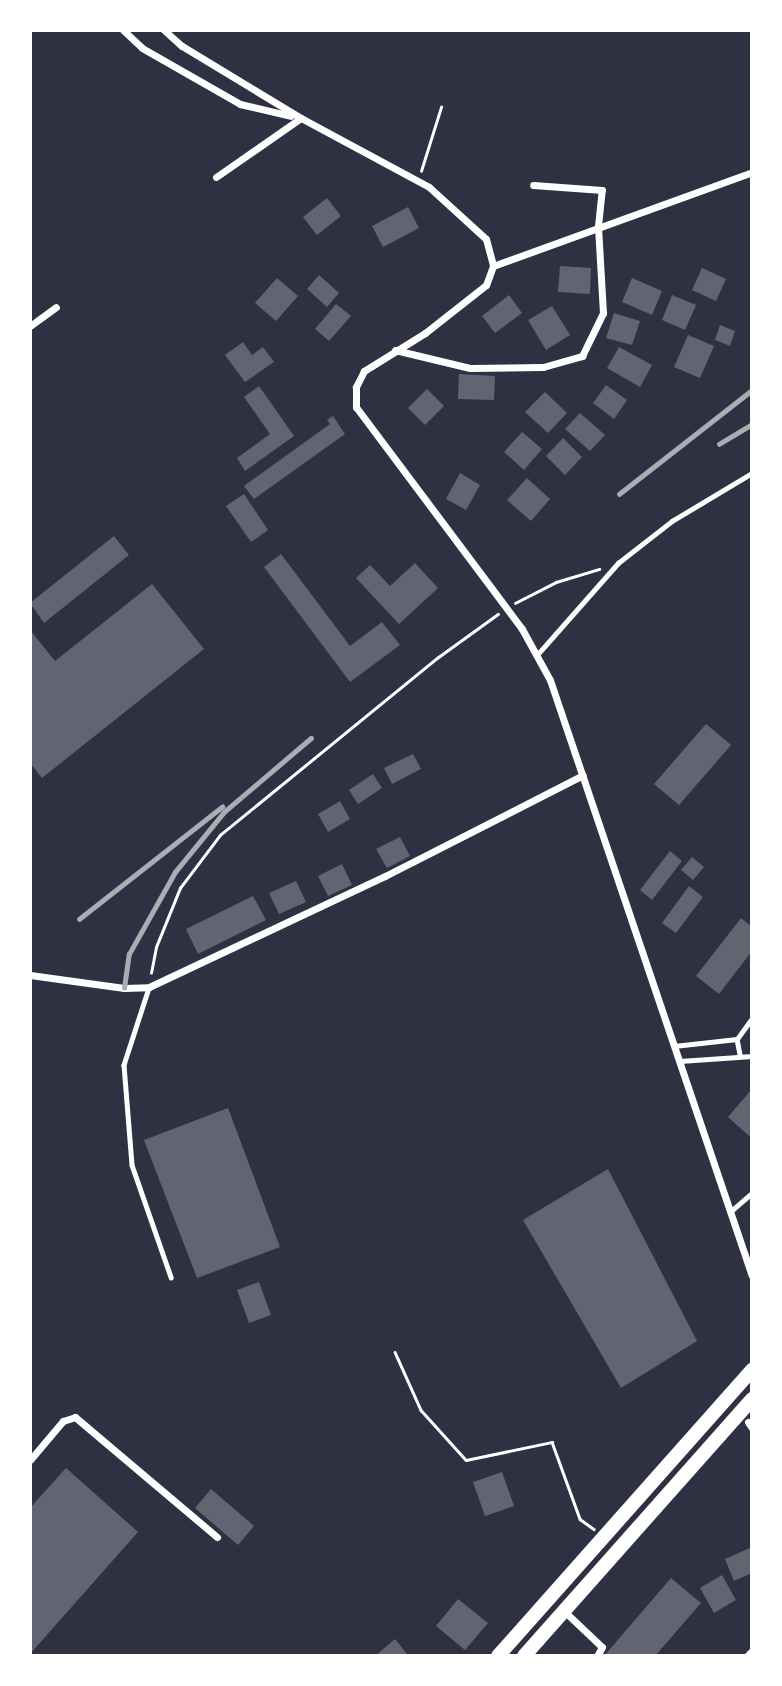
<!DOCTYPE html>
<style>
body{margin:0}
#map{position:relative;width:782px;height:1686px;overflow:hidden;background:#2d3142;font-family:"Alegreya Sans",sans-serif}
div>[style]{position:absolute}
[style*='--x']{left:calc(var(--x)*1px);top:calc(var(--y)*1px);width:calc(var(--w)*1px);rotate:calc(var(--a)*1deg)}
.building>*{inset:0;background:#626471}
.path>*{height:2.5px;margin:-1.25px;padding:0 1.25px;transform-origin:1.25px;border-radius:1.25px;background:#fff}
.service>*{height:4.5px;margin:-2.25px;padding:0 2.25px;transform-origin:2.25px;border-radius:2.25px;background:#fff}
.minor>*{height:7px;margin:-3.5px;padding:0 3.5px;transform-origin:3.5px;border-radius:3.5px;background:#fff}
.primary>*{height:14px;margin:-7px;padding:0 7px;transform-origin:7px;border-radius:7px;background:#fff}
.rail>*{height:4.5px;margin:-2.25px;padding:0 2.25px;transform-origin:2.25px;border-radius:2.25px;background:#abadb3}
span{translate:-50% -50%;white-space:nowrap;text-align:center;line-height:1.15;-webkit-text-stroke:5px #fff;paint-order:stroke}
.frame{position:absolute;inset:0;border:32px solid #fff;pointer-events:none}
</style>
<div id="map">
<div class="building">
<i style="clip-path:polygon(327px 198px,341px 216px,317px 235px,303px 217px)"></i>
<i style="clip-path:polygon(408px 207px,419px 228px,383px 247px,372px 226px)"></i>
<i style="clip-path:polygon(560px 266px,591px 268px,590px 294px,558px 292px)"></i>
<i style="clip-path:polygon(702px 268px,726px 279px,716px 301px,692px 290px)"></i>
<i style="clip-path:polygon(319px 275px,339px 293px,327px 307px,307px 289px)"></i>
<i style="clip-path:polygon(277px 278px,298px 296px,276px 321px,255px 303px)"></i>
<i style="clip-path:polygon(632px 278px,662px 291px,652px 315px,622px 302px)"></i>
<i style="clip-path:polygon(509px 295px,522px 313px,495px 333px,482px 316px)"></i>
<i style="clip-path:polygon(672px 295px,696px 305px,685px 330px,662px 320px)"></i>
<i style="clip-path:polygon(336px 304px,351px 316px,329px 341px,315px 329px)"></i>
<i style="clip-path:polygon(552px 306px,570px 335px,546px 350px,528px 320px)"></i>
<i style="clip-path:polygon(614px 313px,640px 321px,632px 345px,606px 338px)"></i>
<i style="clip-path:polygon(720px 325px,735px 331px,730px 346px,715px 340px)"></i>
<i style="clip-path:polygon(688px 335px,714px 346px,700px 378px,674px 367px)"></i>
<i style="clip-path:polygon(243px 342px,252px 355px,263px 347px,274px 362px,245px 382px,225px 355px)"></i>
<i style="clip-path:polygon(619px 347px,652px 365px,640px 387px,607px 368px)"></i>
<i style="clip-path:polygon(459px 374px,495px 376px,494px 400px,458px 399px)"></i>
<i style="clip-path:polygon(606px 385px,627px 400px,614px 419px,593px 403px)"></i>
<i style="clip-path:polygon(259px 386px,294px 436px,245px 471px,237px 458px,270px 434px,244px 397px)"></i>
<i style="clip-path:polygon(427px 389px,444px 406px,425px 425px,408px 408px)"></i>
<i style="clip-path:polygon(545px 392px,567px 413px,548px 433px,525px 412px)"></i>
<i style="clip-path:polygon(580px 413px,605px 435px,590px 451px,565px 429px)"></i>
<i style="clip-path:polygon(333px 416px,345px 434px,254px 499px,244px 486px,330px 424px,327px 420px)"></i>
<i style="clip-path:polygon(522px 432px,542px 449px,524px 470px,504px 452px)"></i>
<i style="clip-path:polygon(563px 438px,582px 457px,565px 475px,546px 456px)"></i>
<i style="clip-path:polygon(460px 473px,480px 485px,466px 510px,446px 499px)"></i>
<i style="clip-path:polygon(527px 478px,550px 499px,531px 521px,507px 500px)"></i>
<i style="clip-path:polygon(244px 494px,268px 530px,251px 542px,226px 506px)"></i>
<i style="clip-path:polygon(114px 536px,129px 555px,44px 623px,30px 603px)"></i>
<i style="clip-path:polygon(281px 554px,350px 646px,382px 622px,400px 645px,350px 682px,264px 567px)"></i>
<i style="clip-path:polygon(415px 563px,438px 588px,399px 624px,356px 578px,370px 565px,390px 586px)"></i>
<i style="clip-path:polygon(152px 584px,204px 649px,42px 778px,30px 763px,30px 630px,55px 661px)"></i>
<i style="clip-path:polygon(706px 724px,731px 745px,679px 805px,654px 784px)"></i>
<i style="clip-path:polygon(413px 754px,421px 769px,392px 784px,384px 768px)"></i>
<i style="clip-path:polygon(373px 774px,382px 788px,358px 804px,349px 790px)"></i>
<i style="clip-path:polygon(340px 801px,350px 819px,328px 832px,318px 814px)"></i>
<i style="clip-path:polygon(400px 837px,410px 856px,387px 868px,376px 849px)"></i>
<i style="clip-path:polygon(670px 851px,682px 861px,652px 900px,640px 890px)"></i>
<i style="clip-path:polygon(692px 857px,704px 867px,693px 880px,681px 870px)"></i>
<i style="clip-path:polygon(342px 864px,352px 885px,328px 896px,318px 876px)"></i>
<i style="clip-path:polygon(296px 881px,306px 902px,279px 914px,269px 893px)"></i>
<i style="clip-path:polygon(689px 886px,703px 897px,676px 933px,662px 923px)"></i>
<i style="clip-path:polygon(253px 896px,266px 920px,198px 954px,186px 929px)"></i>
<i style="clip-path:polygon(741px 918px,752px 927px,752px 951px,719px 994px,696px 976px)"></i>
<i style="clip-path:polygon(752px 1089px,752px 1132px,749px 1136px,728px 1117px)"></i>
<i style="clip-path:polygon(228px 1108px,280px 1247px,197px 1278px,144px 1140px)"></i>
<i style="clip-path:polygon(608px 1169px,697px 1341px,621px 1388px,523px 1220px)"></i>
<i style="clip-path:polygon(259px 1282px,271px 1315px,249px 1323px,237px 1290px)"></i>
<i style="clip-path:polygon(66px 1468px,138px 1532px,30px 1654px,30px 1508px)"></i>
<i style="clip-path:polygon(502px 1472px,514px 1506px,485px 1516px,473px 1482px)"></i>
<i style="clip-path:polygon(211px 1489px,254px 1526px,238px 1545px,195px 1508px)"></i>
<i style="clip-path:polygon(752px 1547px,752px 1573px,734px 1581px,725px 1559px)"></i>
<i style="clip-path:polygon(722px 1575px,736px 1600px,714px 1613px,700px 1588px)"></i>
<i style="clip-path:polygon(671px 1578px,701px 1603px,655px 1656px,604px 1656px)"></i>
<i style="clip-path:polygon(458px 1599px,488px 1623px,465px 1650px,436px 1626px)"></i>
<i style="clip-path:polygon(395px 1639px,407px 1654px,375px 1656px)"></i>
</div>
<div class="path">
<i style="--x:421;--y:171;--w:67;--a:-72.6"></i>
<i style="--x:515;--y:603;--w:46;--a:-27.1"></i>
<i style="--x:556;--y:582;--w:45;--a:-16.8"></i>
<i style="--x:151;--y:973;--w:26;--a:-79"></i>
<i style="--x:156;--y:947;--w:64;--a:-67.9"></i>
<i style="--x:180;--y:888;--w:66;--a:-53"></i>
<i style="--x:220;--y:835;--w:280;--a:-39.2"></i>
<i style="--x:437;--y:658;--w:75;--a:-35.8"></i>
<i style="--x:395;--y:1352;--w:64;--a:65.9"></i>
<i style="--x:421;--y:1410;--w:67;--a:48"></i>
<i style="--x:466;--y:1460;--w:88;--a:-11.8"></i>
<i style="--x:552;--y:1442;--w:82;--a:70"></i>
<i style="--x:580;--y:1519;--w:17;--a:36"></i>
</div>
<div class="service">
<i style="--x:537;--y:655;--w:123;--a:-48.6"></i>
<i style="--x:618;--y:563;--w:68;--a:-37.9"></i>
<i style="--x:672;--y:521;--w:93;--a:-31"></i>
<i style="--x:149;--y:988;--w:81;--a:108"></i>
<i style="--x:124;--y:1065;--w:100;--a:85.4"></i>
<i style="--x:132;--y:1165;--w:119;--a:70.8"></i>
<i style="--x:737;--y:1039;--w:16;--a:79"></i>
<i style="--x:674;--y:1046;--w:63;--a:-6.3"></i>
<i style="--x:737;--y:1039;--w:26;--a:-54"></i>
<i style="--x:680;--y:1061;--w:72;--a:-4"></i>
<i style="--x:730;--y:1212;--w:29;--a:-41"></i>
</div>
<div class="minor">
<i style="--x:123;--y:30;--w:26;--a:43"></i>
<i style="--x:142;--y:48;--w:113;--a:29.7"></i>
<i style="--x:240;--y:104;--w:52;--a:13.2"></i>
<i style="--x:164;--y:30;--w:24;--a:42"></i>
<i style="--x:182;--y:46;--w:139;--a:31.2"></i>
<i style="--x:301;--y:118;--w:145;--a:28.3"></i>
<i style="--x:429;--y:187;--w:77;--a:42.4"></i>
<i style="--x:486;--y:239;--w:28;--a:75"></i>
<i style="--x:493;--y:266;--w:20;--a:110"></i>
<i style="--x:486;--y:285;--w:78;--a:141.8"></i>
<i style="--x:425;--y:333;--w:72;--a:148.1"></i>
<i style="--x:364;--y:371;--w:18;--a:117"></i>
<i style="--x:356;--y:387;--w:20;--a:90"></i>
<i style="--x:356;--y:407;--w:277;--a:53.2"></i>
<i style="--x:522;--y:629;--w:58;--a:61.2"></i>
<i style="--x:550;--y:680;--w:629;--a:71.28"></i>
<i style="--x:216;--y:177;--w:103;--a:-34.8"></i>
<i style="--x:493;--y:266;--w:276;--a:-19.9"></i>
<i style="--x:30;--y:326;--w:32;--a:-36"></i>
<i style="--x:395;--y:350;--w:77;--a:13.5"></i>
<i style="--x:470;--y:368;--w:73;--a:-0.8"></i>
<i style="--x:543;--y:367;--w:41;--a:-15.8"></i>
<i style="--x:582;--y:356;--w:48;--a:-64"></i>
<i style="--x:603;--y:313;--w:87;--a:-93.3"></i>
<i style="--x:598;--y:226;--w:36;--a:-84"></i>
<i style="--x:602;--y:190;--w:69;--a:-175.9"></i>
<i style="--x:30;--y:975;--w:95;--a:7.9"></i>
<i style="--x:124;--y:988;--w:25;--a:-2"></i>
<i style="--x:149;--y:987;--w:261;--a:-25.2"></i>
<i style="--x:385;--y:876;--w:222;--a:-27"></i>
<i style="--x:748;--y:1422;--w:7;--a:56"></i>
<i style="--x:30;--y:1460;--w:51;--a:-49.8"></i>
<i style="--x:63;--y:1421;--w:13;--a:-18"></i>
<i style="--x:75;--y:1417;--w:186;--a:40.2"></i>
<i style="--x:564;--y:1611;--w:52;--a:43.5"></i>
<i style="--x:602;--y:1647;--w:10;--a:119"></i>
<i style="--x:747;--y:1656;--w:7;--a:-45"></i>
</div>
<div class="primary">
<i style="--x:498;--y:1656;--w:383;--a:-48.4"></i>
<i style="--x:524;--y:1656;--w:344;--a:-48.4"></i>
</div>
<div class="rail">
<i style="--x:719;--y:444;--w:39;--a:-31"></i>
<i style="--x:619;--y:494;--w:169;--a:-38"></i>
<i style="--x:79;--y:919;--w:182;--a:-38.1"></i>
<i style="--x:124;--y:988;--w:34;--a:-82"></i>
<i style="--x:129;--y:954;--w:94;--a:-60.7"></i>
<i style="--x:175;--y:872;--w:77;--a:-50.8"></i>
<i style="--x:224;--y:812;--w:114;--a:-40.4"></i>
</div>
<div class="frame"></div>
</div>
